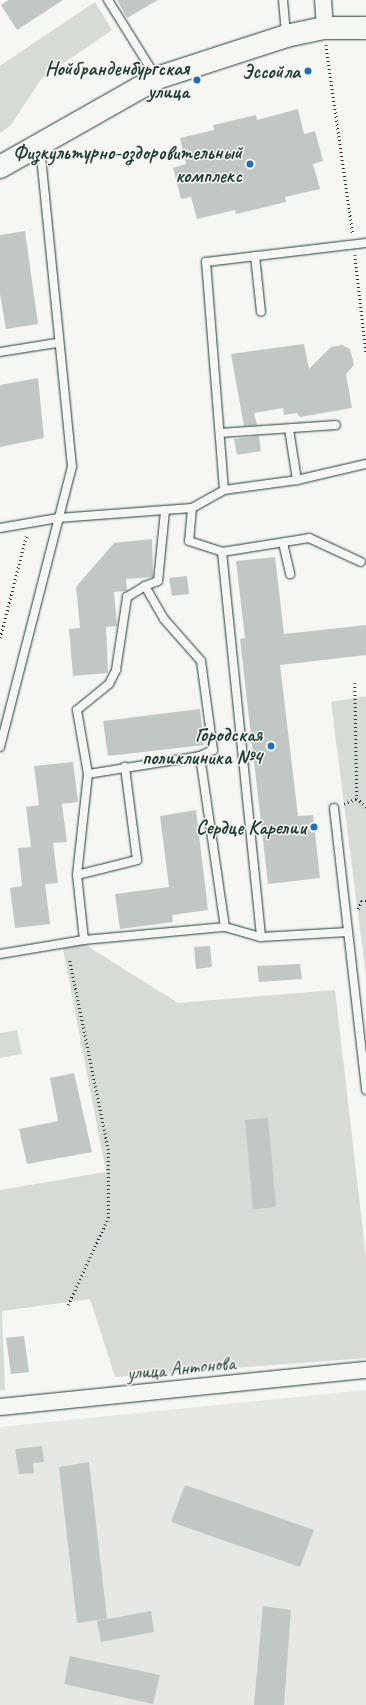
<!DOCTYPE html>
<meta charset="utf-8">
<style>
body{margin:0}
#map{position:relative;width:366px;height:1705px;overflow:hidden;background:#f6f6f2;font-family:Caveat,sans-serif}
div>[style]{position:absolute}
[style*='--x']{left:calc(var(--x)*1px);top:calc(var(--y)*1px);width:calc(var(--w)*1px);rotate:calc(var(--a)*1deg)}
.built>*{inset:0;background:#e6e8e4}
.green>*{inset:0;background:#d6dbd6}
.building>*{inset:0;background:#c1c8c3}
.path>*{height:2.5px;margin-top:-1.25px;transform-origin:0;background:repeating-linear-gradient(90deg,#1f3d34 0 1px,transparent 0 4px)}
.roads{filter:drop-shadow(0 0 1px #1f3d34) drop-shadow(0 0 1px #1f3d34)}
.lane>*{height:8px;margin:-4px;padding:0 4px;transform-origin:4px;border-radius:4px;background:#f6f6f2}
.street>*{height:16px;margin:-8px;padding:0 8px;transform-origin:8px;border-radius:8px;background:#f6f6f2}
.secondary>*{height:22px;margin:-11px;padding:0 11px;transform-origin:11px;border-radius:11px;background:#f6f6f2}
.dots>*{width:11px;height:11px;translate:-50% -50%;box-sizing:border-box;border:2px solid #f6f6f2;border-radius:50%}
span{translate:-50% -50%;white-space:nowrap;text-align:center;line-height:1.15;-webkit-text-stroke:3px #f6f6f2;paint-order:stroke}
.poi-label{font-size:20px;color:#1f3d34;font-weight:700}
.right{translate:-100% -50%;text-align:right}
.street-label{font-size:20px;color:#1f3d34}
</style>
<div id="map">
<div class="built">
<i style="clip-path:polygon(366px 1390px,366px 1705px,0 1705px,0 1427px)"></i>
</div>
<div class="green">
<i style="clip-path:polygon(95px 2px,112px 30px,42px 78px,11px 125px,0 133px,0 66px)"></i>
<i style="clip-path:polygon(366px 696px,366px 976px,331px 702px)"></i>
<i style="clip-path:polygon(84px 944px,178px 1003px,335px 990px,366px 1257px,366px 1358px,115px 1377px,90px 1299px,2px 1311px,5px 1390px,0 1390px,0 1190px,106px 1172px,63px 949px)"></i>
<i style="clip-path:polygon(17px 1030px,22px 1054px,0 1058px,0 1033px)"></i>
</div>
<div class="building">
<i style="clip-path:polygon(9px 0,63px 0,17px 30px,1px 5px)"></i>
<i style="clip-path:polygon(117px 0,158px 0,127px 18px)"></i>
<i style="clip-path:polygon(298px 109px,304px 134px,315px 131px,323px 161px,313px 164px,320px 189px,285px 197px,286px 202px,236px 214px,235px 210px,197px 219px,191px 197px,181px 199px,173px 168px,186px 164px,180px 138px,214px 130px,213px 125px,256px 115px,257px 120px)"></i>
<i style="clip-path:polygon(25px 231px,38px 324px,6px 329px,0 294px,0 235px)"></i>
<i style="clip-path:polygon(304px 344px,309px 369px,331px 347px,342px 345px,350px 349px,354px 365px,346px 374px,352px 408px,300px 417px,297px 413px,284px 415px,283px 408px,254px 413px,257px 425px,244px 426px,231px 354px)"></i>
<i style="clip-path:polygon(38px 378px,44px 438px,0 447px,0 385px)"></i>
<i style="clip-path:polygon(259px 436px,261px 451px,237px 455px,234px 439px)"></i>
<i style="clip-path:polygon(152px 539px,153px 577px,126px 579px,127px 591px,114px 592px,117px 626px,106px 627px,108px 673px,73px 676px,69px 629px,80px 628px,76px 587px,114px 543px)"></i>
<i style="clip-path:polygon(275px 557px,284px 634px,366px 625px,366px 655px,280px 665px,298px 816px,313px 815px,320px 878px,268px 884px,240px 639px,245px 638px,236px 561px)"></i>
<i style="clip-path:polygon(187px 576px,189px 594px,172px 596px,169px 578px)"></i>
<i style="clip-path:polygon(200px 709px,204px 745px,108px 756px,103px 721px)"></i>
<i style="clip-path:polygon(73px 762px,78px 802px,62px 804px,67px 842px,53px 843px,58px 883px,45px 884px,50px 924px,15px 928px,10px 888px,22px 886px,18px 848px,31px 847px,26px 807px,39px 805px,34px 766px)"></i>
<i style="clip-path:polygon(196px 810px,208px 910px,172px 915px,173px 922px,120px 929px,115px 894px,169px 887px,160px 816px)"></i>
<i style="clip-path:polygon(210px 946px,212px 967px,196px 969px,194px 947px)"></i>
<i style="clip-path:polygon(300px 964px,302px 979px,259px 982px,257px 966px)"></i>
<i style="clip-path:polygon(74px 1073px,92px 1152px,27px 1164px,19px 1129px,58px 1121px,50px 1078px)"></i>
<i style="clip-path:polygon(268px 1118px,276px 1207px,253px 1209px,245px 1120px)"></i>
<i style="clip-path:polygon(24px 1336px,29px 1372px,11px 1374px,6px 1338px)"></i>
<i style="clip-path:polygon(42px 1446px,44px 1462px,33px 1463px,34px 1473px,19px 1474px,15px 1449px)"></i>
<i style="clip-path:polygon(89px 1462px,107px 1619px,77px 1623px,59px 1467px)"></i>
<i style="clip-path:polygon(185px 1485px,314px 1530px,300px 1567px,171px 1522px)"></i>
<i style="clip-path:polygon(263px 1606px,291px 1610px,284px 1705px,254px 1705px)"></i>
<i style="clip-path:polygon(151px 1611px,154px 1632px,101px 1642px,97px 1621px)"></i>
<i style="clip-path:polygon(70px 1656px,160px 1675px,153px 1704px,64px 1684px)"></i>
</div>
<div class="path">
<i style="--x:326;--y:45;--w:191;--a:81.9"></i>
<i style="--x:355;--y:255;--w:98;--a:83.5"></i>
<i style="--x:0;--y:638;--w:105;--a:-75.7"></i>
<i style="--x:355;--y:683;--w:115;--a:89"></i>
<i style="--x:344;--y:804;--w:14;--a:-25"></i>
<i style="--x:357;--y:798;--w:13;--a:45"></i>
<i style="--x:358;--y:909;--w:9;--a:-69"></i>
<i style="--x:361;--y:901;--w:5;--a:0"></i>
<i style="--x:68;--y:1305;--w:96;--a:-65.3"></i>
<i style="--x:108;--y:1218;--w:68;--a:-90"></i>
<i style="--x:108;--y:1150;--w:195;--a:-101.5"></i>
</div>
<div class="roads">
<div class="lane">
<i style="--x:108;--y:0;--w:91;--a:58.1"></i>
<i style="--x:283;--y:0;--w:35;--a:85"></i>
<i style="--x:255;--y:256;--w:56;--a:83.9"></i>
<i style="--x:0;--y:352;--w:58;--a:-9"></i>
<i style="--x:289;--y:429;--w:52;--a:81.1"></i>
<i style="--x:220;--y:433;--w:116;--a:-3.9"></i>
<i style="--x:224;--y:490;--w:229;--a:-94.5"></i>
<i style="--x:206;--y:262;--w:161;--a:-6.8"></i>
<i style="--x:192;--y:508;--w:33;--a:95"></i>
<i style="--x:189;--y:541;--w:35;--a:18"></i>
<i style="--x:222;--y:552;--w:387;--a:84.2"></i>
<i style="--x:165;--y:511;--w:70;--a:95.7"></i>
<i style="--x:158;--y:581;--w:14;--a:159"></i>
<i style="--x:145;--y:586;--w:38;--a:60"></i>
<i style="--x:164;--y:619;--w:56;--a:48.6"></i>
<i style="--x:201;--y:661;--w:90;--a:82.3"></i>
<i style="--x:213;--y:750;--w:14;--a:155"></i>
<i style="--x:0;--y:528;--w:59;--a:-9.8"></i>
<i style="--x:58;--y:518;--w:134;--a:-4.3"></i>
<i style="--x:192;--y:508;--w:37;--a:-29"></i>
<i style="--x:224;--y:490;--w:74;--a:-7.8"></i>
<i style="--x:297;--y:480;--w:71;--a:-13.1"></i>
<i style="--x:283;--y:543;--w:32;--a:77"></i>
<i style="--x:222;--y:552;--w:88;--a:-9.1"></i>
<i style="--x:309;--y:538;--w:57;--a:24.8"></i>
<i style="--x:0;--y:747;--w:289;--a:-75.6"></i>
<i style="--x:72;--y:467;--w:323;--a:-95.7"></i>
<i style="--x:88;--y:774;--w:113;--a:-9.1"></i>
<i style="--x:200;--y:756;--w:173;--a:81.7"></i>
<i style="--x:334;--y:808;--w:284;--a:83.5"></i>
<i style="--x:77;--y:875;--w:62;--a:-14"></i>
<i style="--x:137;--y:860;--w:94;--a:-97.4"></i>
<i style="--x:84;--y:940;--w:65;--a:-96.1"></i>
<i style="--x:77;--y:875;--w:102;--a:-83.8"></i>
<i style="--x:88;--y:774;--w:65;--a:-99.8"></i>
<i style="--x:77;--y:710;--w:41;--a:-39.1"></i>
<i style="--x:109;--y:684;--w:16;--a:-63"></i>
<i style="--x:116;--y:670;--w:74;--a:-81.4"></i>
<i style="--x:127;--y:597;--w:21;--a:-31"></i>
<i style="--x:0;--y:954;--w:85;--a:-9.5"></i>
<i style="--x:84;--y:940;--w:142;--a:-5.3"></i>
<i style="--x:225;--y:927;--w:37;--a:16"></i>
<i style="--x:261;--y:937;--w:87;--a:-3.3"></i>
</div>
<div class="street">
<i style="--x:323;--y:0;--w:28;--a:86"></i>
<i style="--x:0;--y:1407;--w:368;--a:-5.8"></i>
</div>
<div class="secondary">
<i style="--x:0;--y:167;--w:180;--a:-29.5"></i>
<i style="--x:157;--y:78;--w:136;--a:-18"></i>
<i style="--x:286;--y:36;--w:40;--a:-12"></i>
<i style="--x:325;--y:28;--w:41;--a:0"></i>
</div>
</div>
<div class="dots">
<i style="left:308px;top:71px;background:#1f6fb2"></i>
<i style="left:197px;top:80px;background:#1f6fb2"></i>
<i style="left:250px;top:164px;background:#1f6fb2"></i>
<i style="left:271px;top:746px;background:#1f6fb2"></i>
<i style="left:314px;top:827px;background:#1f6fb2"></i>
</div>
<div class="poi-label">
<span class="right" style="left:189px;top:80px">Нойбранденбургская<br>улица</span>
<span class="right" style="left:300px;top:71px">Эссойла</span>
<span class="right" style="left:242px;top:164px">Физкультурно-оздоровительный<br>комплекс</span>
<span class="right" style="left:262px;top:746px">Городская<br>поликлиника №4</span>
<span class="right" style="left:306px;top:827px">Сердце Карелии</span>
</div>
<div class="street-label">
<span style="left:181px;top:1368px;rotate:-6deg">улица Антонова</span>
</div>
</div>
